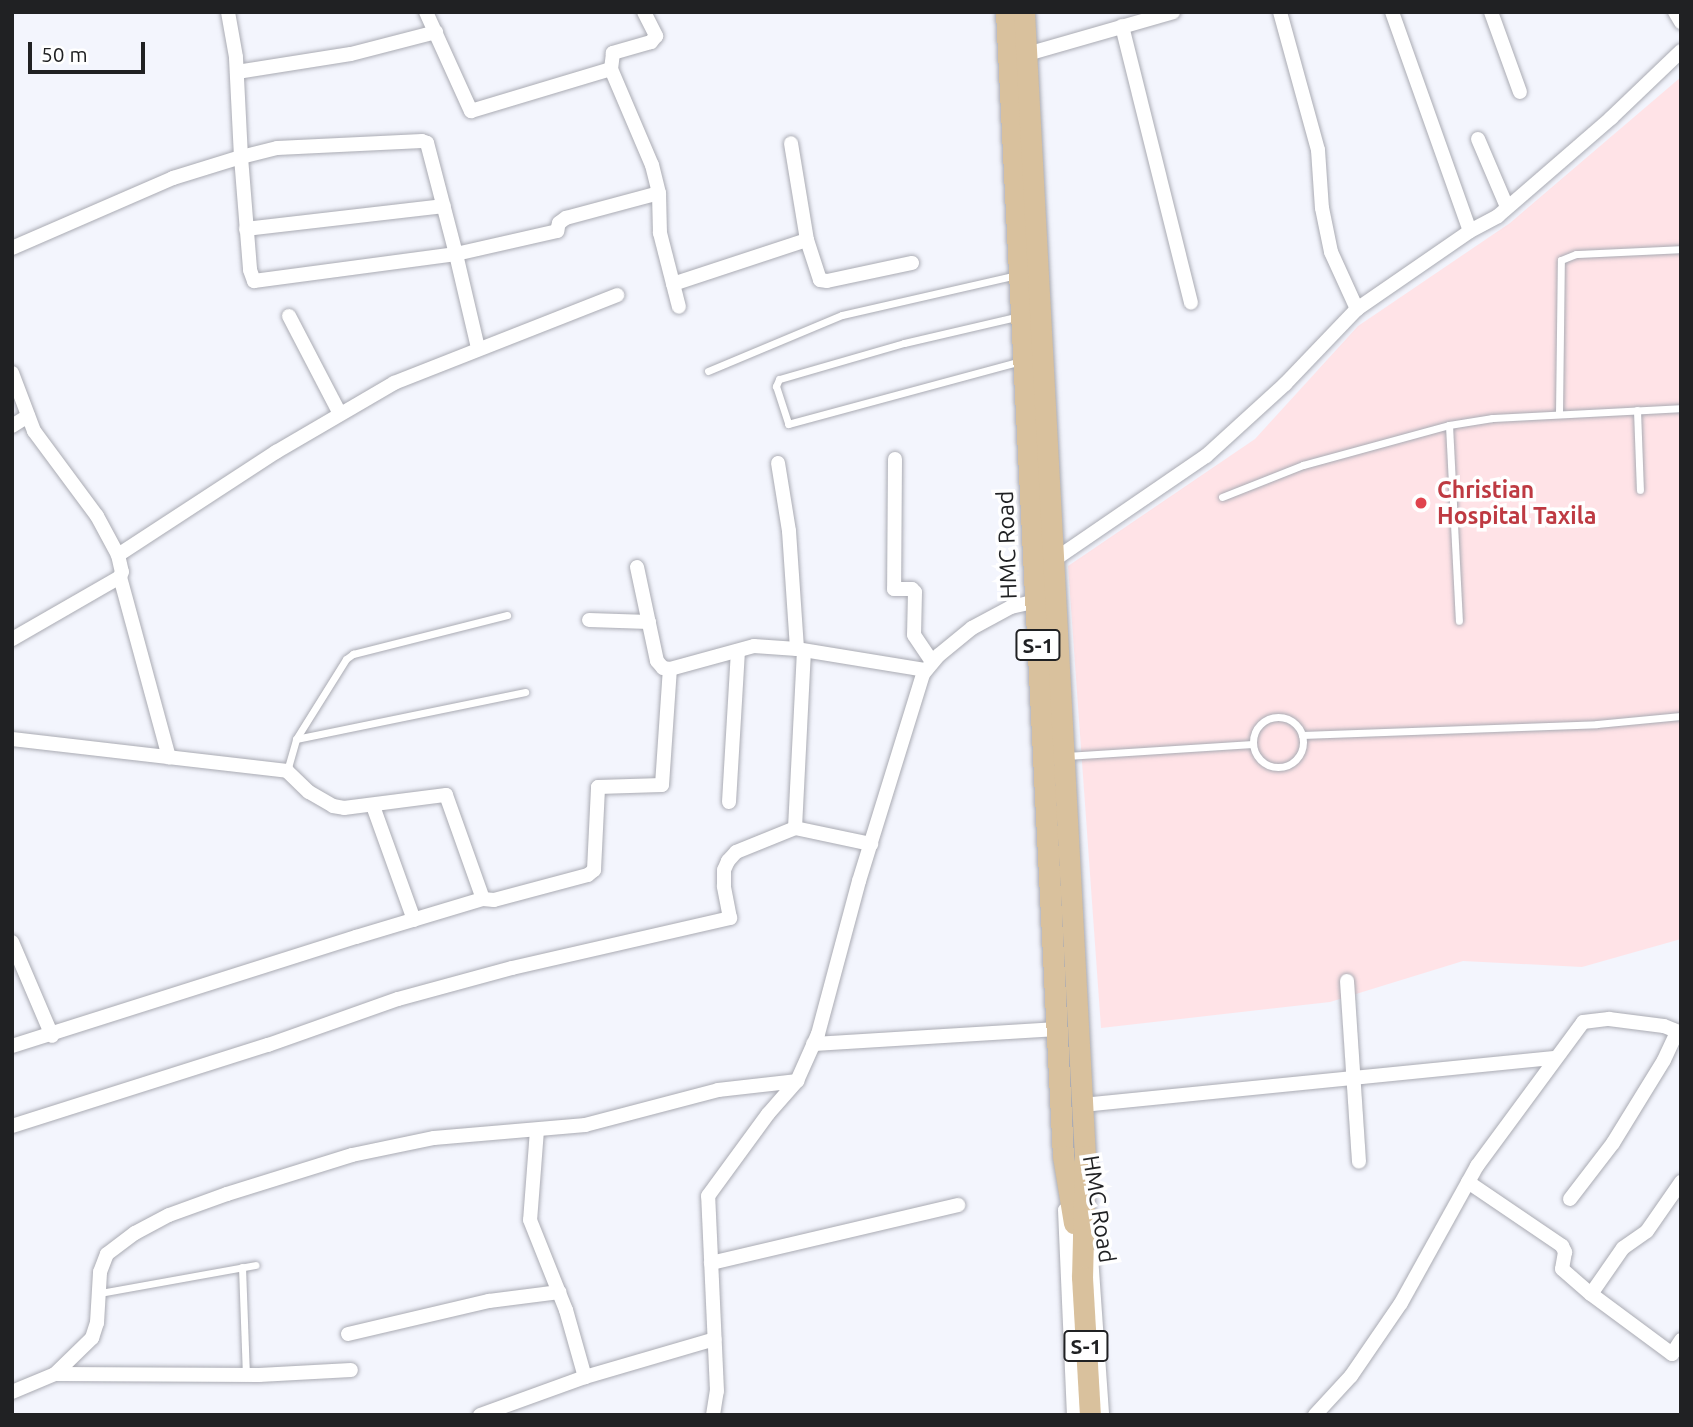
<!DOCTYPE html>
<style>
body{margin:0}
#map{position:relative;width:1693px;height:1427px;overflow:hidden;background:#f3f5fd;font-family:Ubuntu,sans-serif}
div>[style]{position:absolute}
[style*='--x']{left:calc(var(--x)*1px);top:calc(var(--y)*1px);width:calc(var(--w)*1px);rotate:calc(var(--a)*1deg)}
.medical>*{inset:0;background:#ffe3e7}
.roads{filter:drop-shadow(0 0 2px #aaabb3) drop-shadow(0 0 2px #aaabb3)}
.service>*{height:7px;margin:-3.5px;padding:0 3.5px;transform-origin:3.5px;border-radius:3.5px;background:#fff}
.service>.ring{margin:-3.5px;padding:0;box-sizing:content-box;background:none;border:7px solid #fff;border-radius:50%}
.minor>*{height:14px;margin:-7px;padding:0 7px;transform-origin:7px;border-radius:7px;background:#fff}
.primary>*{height:21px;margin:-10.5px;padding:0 10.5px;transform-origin:10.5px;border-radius:10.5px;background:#d9c19d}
.dots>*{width:19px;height:19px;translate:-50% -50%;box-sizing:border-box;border:4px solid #fff;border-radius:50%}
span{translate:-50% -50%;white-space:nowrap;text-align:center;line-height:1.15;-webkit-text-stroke:7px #fff;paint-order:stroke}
.shield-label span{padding:2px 5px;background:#fff;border:2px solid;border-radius:5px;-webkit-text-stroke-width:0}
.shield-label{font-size:21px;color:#202123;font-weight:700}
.health-label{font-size:23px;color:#be3a42;font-weight:700}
.left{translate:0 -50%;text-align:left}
.street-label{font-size:23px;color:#202123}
.frame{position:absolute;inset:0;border:14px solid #202123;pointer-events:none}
.scale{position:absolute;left:28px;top:42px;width:117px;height:32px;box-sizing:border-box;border:4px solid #202123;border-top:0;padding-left:9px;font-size:21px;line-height:24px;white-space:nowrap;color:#202123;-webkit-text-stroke:5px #fff;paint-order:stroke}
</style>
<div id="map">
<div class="medical">
<i style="clip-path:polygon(1681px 77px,1681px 939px,1582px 967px,1463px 961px,1330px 1002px,1101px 1028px,1068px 566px,1255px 439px,1358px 326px,1510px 223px)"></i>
</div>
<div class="roads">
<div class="service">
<i style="--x:1020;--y:316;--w:119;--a:166.9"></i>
<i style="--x:904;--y:343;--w:130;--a:163.9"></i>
<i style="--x:779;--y:379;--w:8;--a:113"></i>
<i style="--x:776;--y:386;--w:40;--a:72"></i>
<i style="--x:788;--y:424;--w:241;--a:-15.1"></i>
<i style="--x:708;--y:371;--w:145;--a:-22.7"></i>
<i style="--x:842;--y:315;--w:180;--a:-12.9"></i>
<i style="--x:1637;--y:410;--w:80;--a:87.9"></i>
<i style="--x:1559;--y:414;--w:154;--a:-89.3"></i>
<i style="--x:1561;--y:260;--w:16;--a:-22"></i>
<i style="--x:1576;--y:254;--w:105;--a:-2.7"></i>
<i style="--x:1449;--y:425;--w:196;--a:87.1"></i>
<i style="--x:1222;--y:497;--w:87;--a:-21.6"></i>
<i style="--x:1303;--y:465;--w:151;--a:-15.3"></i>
<i style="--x:1449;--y:425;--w:44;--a:-9.2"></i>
<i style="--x:1492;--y:418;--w:189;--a:-3"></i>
<i class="ring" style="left:1253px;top:717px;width:43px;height:43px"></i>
<i style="--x:1302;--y:735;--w:295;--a:-2.1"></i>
<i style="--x:1597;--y:724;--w:84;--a:-5.4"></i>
<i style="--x:296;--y:739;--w:234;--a:-11.6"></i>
<i style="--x:1066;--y:756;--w:187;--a:-3.7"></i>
<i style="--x:287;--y:771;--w:33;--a:-74"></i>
<i style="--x:296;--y:739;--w:94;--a:-58"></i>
<i style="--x:346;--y:659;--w:9;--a:-36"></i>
<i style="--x:353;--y:654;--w:159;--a:-14.2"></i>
<i style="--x:242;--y:1267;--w:108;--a:87.9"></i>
<i style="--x:100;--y:1293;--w:158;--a:-10.2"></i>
</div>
<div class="minor">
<i style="--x:426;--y:12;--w:109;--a:65.6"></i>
<i style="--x:471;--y:111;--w:146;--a:-16.7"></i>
<i style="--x:644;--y:12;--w:27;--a:63"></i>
<i style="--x:656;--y:36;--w:8;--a:130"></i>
<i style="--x:651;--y:42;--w:40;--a:164"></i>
<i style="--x:613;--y:53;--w:16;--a:97"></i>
<i style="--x:611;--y:69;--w:104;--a:66.9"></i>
<i style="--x:652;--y:165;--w:29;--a:76"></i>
<i style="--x:659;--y:193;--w:40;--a:88.6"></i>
<i style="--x:660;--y:233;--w:76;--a:75.6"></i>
<i style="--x:1280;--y:12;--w:143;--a:74.6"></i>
<i style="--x:1318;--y:150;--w:58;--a:86.1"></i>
<i style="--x:1322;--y:208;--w:45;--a:78.4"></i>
<i style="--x:1331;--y:252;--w:63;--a:65.5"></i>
<i style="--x:1392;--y:12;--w:232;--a:70.4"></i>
<i style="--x:1491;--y:12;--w:85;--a:70.1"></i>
<i style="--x:1675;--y:12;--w:12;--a:59"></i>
<i style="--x:1122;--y:26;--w:285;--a:76"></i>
<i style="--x:1027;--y:54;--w:152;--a:-16"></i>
<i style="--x:237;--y:72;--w:115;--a:-9"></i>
<i style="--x:351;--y:54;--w:88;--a:-14.5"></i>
<i style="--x:1478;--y:139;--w:74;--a:66.9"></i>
<i style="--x:246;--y:229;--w:199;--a:-6.6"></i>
<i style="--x:807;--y:240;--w:42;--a:72"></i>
<i style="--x:820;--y:280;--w:7;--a:8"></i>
<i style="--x:827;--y:281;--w:87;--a:-12"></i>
<i style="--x:12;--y:248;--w:176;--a:-23.5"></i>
<i style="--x:173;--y:178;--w:71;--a:-17.2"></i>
<i style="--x:241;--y:157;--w:100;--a:-92.9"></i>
<i style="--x:236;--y:57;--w:46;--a:-100.1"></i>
<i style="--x:673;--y:284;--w:141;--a:-18.2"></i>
<i style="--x:807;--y:240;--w:98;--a:-99.4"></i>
<i style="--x:289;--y:316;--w:110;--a:62.5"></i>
<i style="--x:478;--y:348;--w:97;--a:-103.2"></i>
<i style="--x:456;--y:254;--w:115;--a:-104.6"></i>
<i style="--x:427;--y:143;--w:5;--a:-158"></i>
<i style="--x:422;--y:141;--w:145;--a:177.2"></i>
<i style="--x:277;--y:148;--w:37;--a:166"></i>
<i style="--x:241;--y:157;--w:113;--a:85.4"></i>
<i style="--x:250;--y:270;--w:12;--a:70"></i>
<i style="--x:254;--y:281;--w:204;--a:-7.6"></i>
<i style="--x:456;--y:254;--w:104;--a:-12.8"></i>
<i style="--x:557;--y:231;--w:8;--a:-76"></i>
<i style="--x:559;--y:223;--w:9;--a:-36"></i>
<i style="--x:566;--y:218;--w:96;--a:-15"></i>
<i style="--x:12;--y:373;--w:62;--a:69.2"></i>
<i style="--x:34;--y:431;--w:106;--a:53.5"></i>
<i style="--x:97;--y:516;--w:44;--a:61.7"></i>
<i style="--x:118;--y:555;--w:17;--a:77"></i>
<i style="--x:122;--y:572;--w:5;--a:112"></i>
<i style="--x:120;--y:577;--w:125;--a:150.1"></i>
<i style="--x:12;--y:426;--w:19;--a:-32"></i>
<i style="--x:895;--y:459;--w:130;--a:90.4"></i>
<i style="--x:894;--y:589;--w:18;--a:0"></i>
<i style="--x:912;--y:589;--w:4;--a:45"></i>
<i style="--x:915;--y:592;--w:43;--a:91.3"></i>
<i style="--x:914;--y:635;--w:32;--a:56"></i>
<i style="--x:778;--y:463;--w:69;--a:80.8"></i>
<i style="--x:789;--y:531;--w:118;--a:86.1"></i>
<i style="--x:118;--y:555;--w:189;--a:-33.1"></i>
<i style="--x:276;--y:452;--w:137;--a:-30.3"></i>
<i style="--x:394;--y:383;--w:240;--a:-21.5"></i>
<i style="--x:1048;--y:564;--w:191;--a:-34.4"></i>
<i style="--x:1206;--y:456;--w:107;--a:-42.3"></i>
<i style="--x:1285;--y:384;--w:104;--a:-46.2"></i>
<i style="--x:1357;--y:309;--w:137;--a:-34.6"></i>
<i style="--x:1470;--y:231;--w:32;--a:-28"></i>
<i style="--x:1498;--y:216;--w:150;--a:-40.9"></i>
<i style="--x:1611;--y:118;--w:97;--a:-43.7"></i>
<i style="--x:637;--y:567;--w:96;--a:78"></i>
<i style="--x:657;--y:661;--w:9;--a:49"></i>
<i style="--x:663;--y:668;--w:7;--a:8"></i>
<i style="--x:670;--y:669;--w:87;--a:-15.3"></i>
<i style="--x:754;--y:646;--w:43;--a:4"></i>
<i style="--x:797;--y:649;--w:130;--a:9.3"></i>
<i style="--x:120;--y:577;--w:187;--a:74.8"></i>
<i style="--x:589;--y:620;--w:60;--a:1.9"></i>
<i style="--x:12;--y:739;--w:277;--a:6.6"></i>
<i style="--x:287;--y:771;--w:30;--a:44"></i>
<i style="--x:309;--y:792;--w:28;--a:30"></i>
<i style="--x:333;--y:806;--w:11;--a:10"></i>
<i style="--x:344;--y:808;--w:103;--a:-7.3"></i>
<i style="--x:446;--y:795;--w:110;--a:70.4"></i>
<i style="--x:729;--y:802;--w:150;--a:-86.6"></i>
<i style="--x:373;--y:806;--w:121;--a:70.2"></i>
<i style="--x:795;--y:828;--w:176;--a:-87.1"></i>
<i style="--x:12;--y:942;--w:102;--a:66.9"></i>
<i style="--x:1347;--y:981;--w:181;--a:86.2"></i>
<i style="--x:813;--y:1044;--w:246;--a:-3.5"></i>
<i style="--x:12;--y:1046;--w:361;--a:-17.6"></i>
<i style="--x:356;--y:937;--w:133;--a:-16.7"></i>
<i style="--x:483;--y:899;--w:11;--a:5"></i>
<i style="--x:494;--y:900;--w:97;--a:-14.9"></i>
<i style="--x:588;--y:875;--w:8;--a:-40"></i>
<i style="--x:594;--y:870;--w:83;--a:-87.2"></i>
<i style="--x:598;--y:787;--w:64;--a:-1.8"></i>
<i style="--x:662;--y:785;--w:116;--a:-86.1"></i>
<i style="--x:1082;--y:1105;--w:475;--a:-5.7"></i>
<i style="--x:12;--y:1126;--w:269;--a:-17.6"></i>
<i style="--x:268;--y:1045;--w:138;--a:-19.5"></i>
<i style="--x:398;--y:999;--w:118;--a:-15.2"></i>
<i style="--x:512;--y:968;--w:224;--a:-12.9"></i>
<i style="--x:730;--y:918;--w:33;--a:-101"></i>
<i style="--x:724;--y:886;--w:16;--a:-90"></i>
<i style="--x:724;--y:870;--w:10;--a:-66"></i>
<i style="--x:728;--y:861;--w:12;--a:-48"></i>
<i style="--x:736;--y:852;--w:64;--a:-22.1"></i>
<i style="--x:795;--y:828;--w:78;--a:11.9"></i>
<i style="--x:537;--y:1130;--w:90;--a:94.4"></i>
<i style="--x:530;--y:1220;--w:97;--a:68.2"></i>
<i style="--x:566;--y:1310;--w:70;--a:74.2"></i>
<i style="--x:1468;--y:1182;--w:114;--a:34.2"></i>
<i style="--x:1562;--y:1246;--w:7;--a:63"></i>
<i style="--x:1565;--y:1252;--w:17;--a:100"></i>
<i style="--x:1562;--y:1269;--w:38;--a:41"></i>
<i style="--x:1591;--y:1294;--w:101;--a:36.5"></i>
<i style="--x:1672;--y:1354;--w:17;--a:-57"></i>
<i style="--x:1570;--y:1199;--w:71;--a:-52.5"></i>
<i style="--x:1613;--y:1143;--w:97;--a:-58.4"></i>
<i style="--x:1664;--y:1060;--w:31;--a:-65"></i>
<i style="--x:1065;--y:1210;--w:205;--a:87.5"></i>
<i style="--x:1091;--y:1256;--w:159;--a:86"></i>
<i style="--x:711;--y:1263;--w:254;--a:-13.2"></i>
<i style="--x:1591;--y:1294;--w:56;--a:-55.2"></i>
<i style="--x:1623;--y:1248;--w:29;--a:-35"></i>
<i style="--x:1647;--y:1231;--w:60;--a:-55.2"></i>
<i style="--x:348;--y:1334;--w:145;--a:-13.2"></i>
<i style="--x:489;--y:1301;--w:71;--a:-7.3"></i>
<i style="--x:55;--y:1374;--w:204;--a:0.3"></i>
<i style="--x:259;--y:1375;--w:92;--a:-3.1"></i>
<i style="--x:12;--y:1392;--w:47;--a:-22.7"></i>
<i style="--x:55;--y:1374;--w:52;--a:-44.2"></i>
<i style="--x:92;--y:1338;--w:16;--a:-72"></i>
<i style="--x:97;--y:1323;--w:51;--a:-86.6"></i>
<i style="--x:100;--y:1272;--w:19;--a:-69"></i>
<i style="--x:107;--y:1254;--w:35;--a:-37"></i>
<i style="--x:135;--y:1233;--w:38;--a:-28"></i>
<i style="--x:169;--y:1215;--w:62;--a:-19.9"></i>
<i style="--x:227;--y:1194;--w:131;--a:-17.3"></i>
<i style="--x:352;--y:1155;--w:84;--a:-11.7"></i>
<i style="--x:434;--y:1138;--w:152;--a:-4.9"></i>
<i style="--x:585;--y:1125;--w:138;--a:-14.7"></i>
<i style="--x:718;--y:1090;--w:80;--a:-6.5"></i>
<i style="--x:480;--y:1415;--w:112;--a:-19.9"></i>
<i style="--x:585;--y:1377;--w:135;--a:-16.3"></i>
<i style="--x:713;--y:1415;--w:24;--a:-81"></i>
<i style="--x:717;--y:1391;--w:195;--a:-92.6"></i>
<i style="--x:708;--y:1196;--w:102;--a:-53.8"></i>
<i style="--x:768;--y:1114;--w:44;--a:-48.7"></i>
<i style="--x:797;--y:1081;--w:51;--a:-65.9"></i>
<i style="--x:818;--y:1034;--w:158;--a:-75"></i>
<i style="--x:859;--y:881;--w:217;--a:-72.8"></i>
<i style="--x:923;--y:674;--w:25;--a:-50"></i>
<i style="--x:939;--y:655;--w:43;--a:-39.3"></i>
<i style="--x:972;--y:628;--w:44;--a:-28.3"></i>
<i style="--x:1011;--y:607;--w:26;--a:-13"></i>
<i style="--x:1315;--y:1415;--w:53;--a:-47.3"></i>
<i style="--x:1351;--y:1376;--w:88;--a:-55.6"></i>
<i style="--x:1401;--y:1303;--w:157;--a:-61"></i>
<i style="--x:1477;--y:1166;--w:179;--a:-53.6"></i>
<i style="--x:1583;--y:1022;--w:26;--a:-7"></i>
<i style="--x:1609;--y:1019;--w:55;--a:7.3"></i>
<i style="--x:1664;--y:1026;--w:18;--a:22"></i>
</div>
<div class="primary">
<i style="--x:1006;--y:12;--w:1145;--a:87.15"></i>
<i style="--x:1063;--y:1156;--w:68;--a:80.7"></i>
<i style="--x:1024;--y:12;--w:1146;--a:86.95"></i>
<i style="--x:1085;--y:1156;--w:121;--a:91.4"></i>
<i style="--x:1082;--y:1277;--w:138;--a:86.7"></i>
</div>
</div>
<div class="dots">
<i style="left:1421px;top:503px;background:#e0444e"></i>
</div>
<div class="shield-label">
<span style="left:1038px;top:645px">S-1</span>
<span style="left:1086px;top:1346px">S-1</span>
</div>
<div class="health-label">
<span class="left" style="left:1437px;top:503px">Christian<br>Hospital Taxila</span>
</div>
<div class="street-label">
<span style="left:1007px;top:545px;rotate:-92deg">HMC Road</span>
<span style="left:1099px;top:1209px;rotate:81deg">HMC Road</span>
</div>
<div class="frame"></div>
<div class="scale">50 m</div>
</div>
